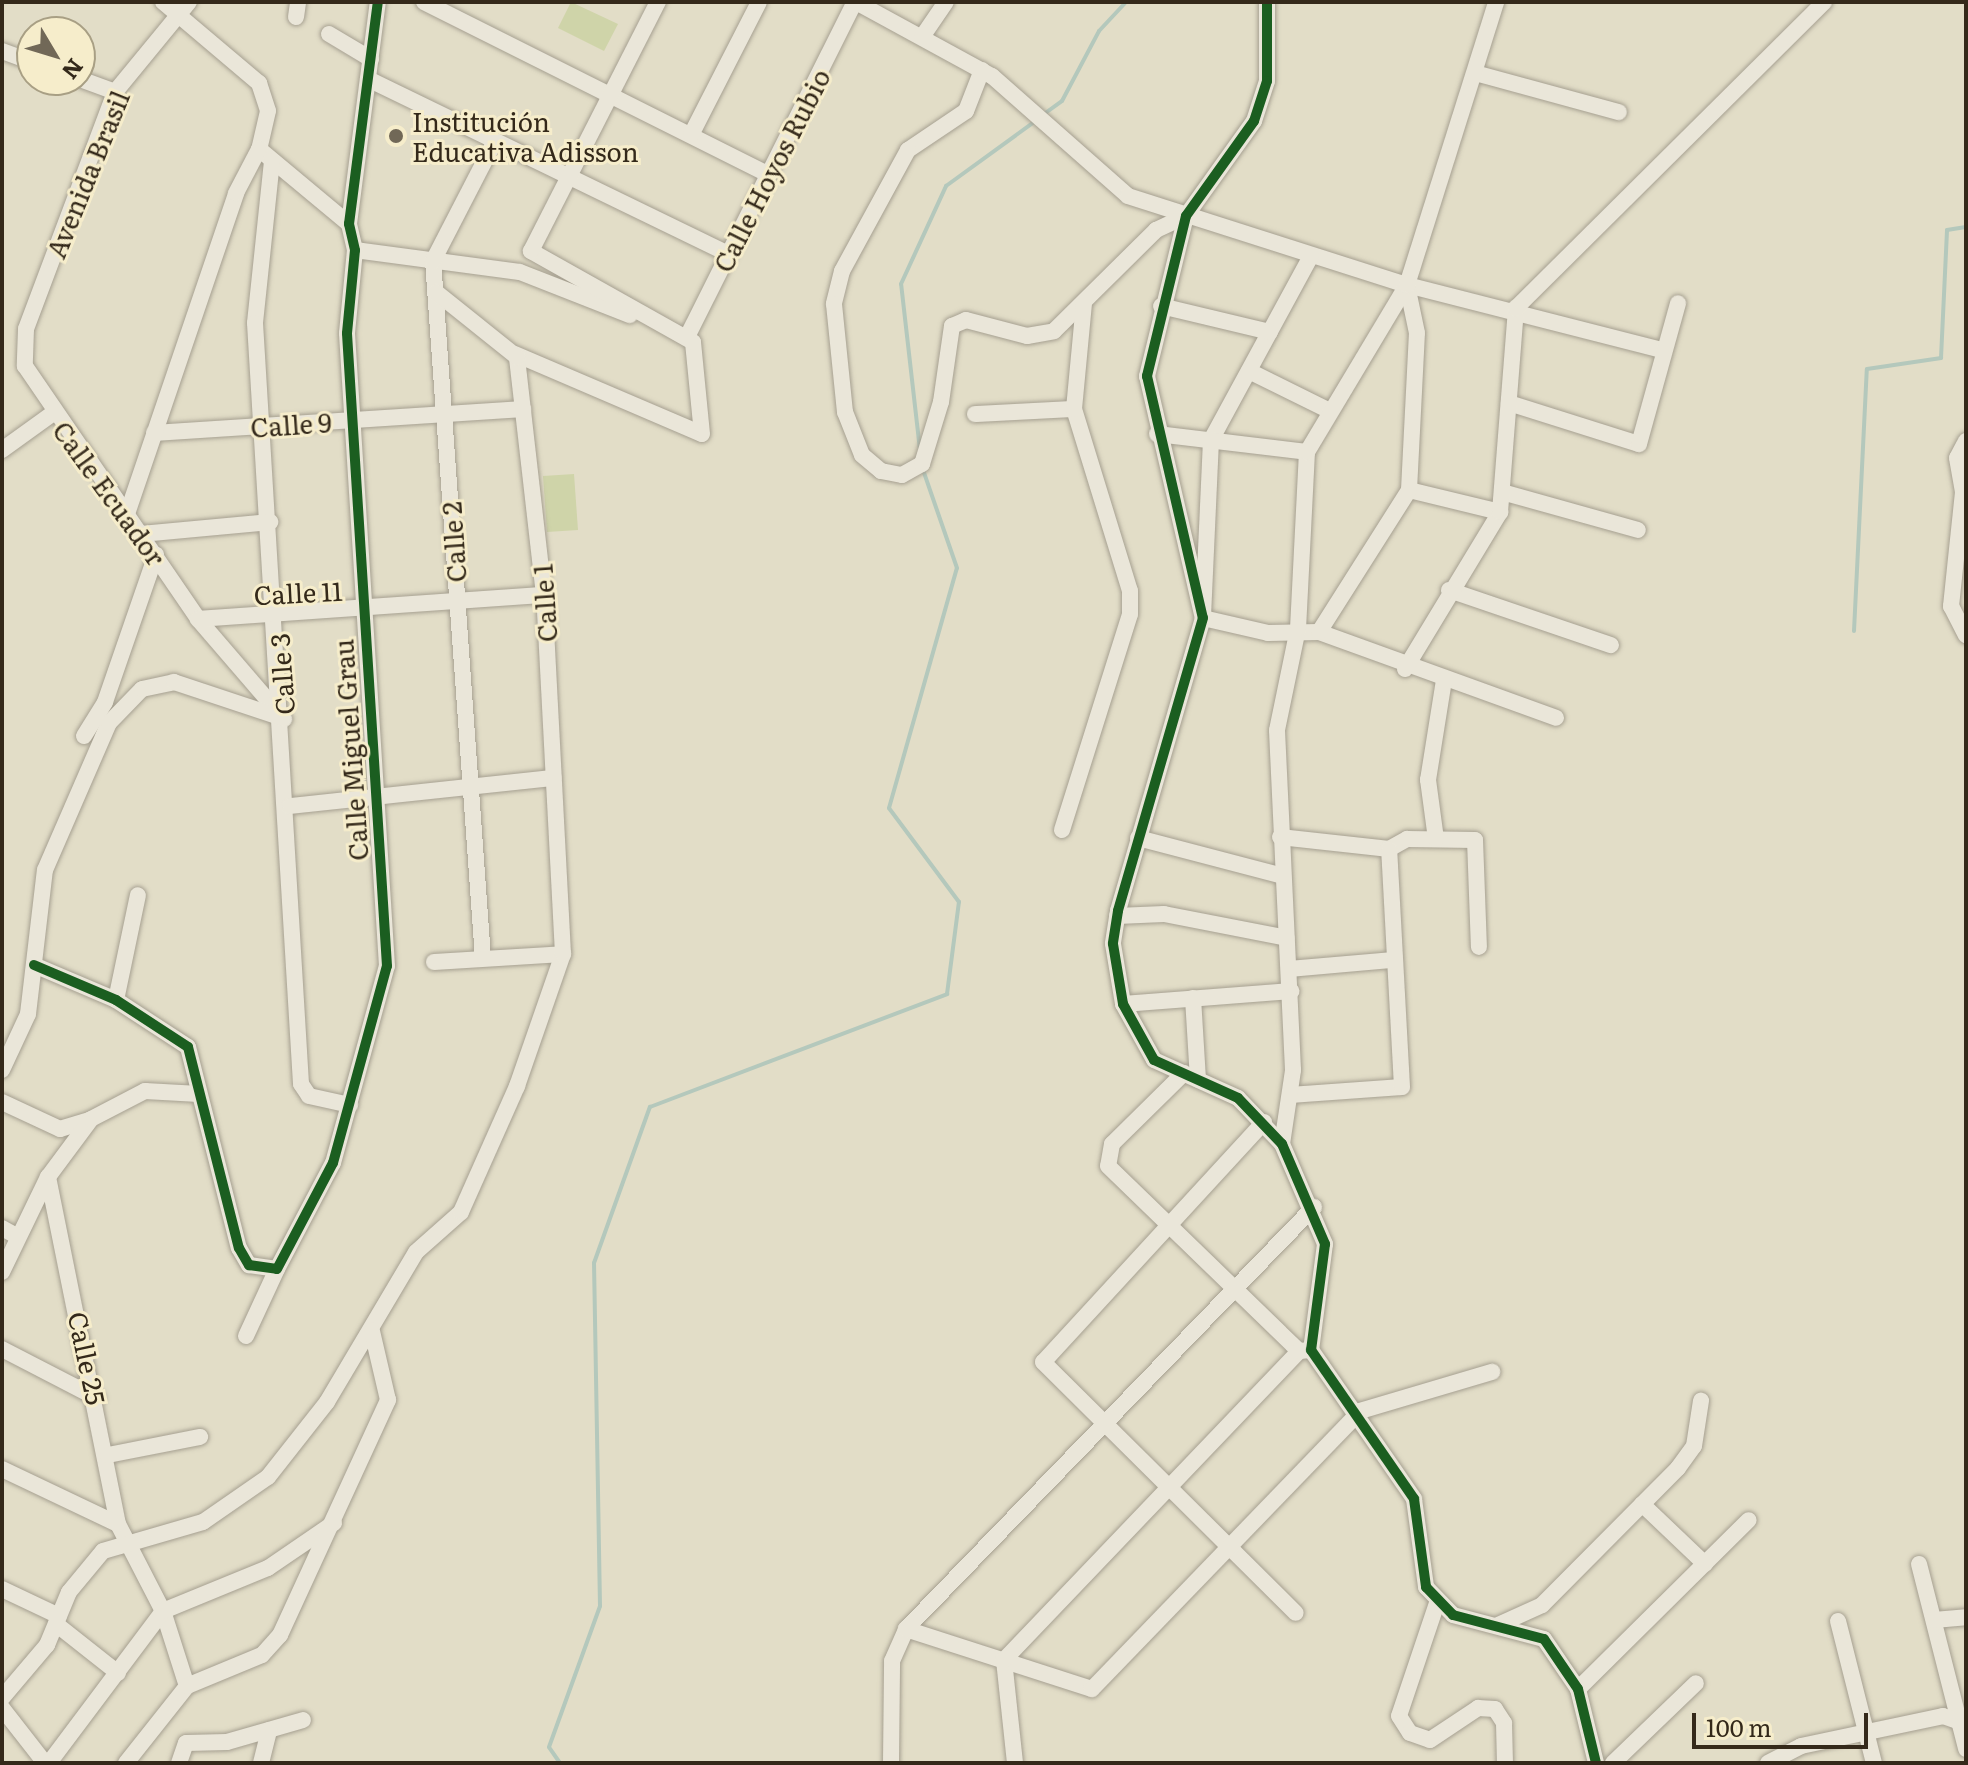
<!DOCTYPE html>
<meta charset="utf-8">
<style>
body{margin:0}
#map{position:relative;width:1968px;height:1765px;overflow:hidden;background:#e2ddc7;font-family:Literata,serif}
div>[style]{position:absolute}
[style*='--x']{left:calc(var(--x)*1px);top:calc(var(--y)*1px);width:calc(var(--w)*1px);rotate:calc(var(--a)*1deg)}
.green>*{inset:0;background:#cfd4a9}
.stream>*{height:4px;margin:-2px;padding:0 2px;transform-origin:2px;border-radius:2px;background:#b4c8bc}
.roads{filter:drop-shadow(0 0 2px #a6a091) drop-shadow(0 0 2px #a6a091)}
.minor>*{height:16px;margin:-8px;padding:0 8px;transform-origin:8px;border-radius:8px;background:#eae6d9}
.cycleway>*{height:10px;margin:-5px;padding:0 5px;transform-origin:5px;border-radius:5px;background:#1b5e20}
.dots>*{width:22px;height:22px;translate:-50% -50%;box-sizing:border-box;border:4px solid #f6edcb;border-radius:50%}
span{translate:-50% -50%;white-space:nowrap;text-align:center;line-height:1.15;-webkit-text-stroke:6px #f6edcb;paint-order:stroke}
.poi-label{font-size:26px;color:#34291a}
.left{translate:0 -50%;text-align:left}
.street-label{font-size:26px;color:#34291a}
.frame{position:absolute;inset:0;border:4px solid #34291a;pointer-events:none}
.north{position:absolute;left:16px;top:16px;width:80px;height:80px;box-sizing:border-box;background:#f6edcb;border:2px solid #a89f84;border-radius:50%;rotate:128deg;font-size:22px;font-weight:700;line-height:32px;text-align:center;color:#34291a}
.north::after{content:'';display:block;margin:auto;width:28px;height:36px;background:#716857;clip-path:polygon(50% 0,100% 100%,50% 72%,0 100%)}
.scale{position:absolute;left:1692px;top:1713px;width:176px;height:36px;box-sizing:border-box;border:4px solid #34291a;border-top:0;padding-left:10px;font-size:24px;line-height:28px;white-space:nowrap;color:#34291a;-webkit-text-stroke:6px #f6edcb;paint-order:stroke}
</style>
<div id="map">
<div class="green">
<i style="clip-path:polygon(571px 2px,618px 24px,604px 51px,558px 28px)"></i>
<i style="clip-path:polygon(574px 474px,578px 530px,547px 532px,543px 476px)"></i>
</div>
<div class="stream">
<i style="--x:1044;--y:114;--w:22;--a:-36"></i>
<i style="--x:1062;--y:101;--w:79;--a:-62.1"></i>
<i style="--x:1099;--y:31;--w:40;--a:-47"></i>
<i style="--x:920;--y:450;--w:167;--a:-96.5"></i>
<i style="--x:901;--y:284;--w:108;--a:-65.3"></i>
<i style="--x:946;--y:186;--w:112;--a:-36"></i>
<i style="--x:1854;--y:631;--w:262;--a:-87.2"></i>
<i style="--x:1867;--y:369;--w:75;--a:-8.5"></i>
<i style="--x:1941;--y:358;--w:128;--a:-87.3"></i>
<i style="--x:1947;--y:230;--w:19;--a:-9"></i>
<i style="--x:560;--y:1763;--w:19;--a:-125"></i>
<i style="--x:549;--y:1747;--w:150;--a:-70.1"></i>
<i style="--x:600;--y:1606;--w:343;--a:-91"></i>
<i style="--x:594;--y:1263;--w:166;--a:-70.3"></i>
<i style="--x:650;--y:1107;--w:318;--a:-20.8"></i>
<i style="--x:947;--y:994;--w:93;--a:-82.6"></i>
<i style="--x:959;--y:902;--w:117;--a:-126.7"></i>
<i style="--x:889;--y:808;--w:249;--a:-74.2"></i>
<i style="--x:957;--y:568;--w:107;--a:-109.1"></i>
</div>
<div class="roads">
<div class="minor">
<i style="--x:163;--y:2;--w:126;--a:40.2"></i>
<i style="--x:259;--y:83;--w:29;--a:72"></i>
<i style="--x:268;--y:111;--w:39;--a:103"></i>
<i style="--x:259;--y:149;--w:117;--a:39.8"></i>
<i style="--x:189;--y:2;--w:117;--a:129.4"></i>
<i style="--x:115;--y:92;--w:253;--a:110.6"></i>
<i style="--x:26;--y:329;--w:37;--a:92"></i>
<i style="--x:25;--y:366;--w:306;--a:55.6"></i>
<i style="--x:198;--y:619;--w:132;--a:49.3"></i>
<i style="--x:424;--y:2;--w:386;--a:26.6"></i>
<i style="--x:856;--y:2;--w:155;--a:28.6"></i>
<i style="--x:992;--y:76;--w:181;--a:41.4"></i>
<i style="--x:1128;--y:196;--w:293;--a:17.7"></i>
<i style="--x:1407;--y:285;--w:263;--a:14.3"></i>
<i style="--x:1267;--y:2;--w:79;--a:90"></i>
<i style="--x:1267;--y:81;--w:42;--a:108"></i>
<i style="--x:1254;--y:121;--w:117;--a:125.6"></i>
<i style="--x:1186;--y:216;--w:165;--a:103.7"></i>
<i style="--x:1147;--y:376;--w:248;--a:77"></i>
<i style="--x:1203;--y:618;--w:305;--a:106.2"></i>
<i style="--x:1118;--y:911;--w:33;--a:99"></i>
<i style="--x:1113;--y:944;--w:61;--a:80.5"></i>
<i style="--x:1123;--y:1004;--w:64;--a:61"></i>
<i style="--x:1154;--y:1060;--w:92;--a:24.3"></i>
<i style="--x:1238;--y:1098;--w:64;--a:46.3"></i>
<i style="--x:1282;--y:1144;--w:109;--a:66.7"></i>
<i style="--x:1325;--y:1244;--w:107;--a:97.5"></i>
<i style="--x:1311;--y:1350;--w:181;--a:55.3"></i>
<i style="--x:1414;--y:1499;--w:89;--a:82.2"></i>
<i style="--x:1426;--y:1587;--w:39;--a:46"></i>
<i style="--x:1453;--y:1615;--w:94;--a:14.8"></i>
<i style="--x:1544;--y:1639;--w:60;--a:55.8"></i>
<i style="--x:1578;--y:1689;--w:76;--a:76.3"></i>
<i style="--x:296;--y:17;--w:15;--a:-82"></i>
<i style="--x:329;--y:34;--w:49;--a:30.8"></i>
<i style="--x:922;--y:37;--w:42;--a:-55.6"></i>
<i style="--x:2;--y:51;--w:32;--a:20"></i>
<i style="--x:982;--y:70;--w:44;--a:111.3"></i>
<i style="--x:966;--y:111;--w:70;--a:146.1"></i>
<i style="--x:908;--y:150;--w:138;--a:118.6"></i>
<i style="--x:842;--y:271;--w:34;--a:104"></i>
<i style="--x:834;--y:304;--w:109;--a:84.2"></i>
<i style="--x:845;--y:412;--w:46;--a:68.4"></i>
<i style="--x:862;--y:455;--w:25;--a:40"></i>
<i style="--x:881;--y:471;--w:21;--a:11"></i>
<i style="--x:902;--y:475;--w:23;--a:-29"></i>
<i style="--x:922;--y:464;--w:65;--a:-73"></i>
<i style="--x:941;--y:402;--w:77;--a:-81.8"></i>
<i style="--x:952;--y:326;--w:15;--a:-23"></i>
<i style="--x:966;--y:320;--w:63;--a:14.7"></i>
<i style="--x:1027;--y:336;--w:27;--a:-10"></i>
<i style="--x:1054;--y:331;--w:144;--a:-44.7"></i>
<i style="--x:1156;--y:230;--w:33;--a:-25"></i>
<i style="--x:1475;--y:73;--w:149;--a:15.2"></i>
<i style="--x:80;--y:79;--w:37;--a:20"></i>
<i style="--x:368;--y:79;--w:401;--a:25.9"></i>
<i style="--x:691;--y:135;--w:149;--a:-62.9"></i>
<i style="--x:272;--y:161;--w:163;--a:96"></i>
<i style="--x:255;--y:323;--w:762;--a:86.54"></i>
<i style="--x:301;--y:1084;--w:14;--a:56"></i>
<i style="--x:309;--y:1096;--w:42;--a:12.4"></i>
<i style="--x:355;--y:250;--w:166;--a:7.6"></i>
<i style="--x:520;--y:272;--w:118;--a:21.4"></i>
<i style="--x:1311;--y:256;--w:209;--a:118.5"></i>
<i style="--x:1211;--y:440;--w:178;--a:92.6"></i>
<i style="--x:1203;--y:618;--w:67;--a:13"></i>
<i style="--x:1268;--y:633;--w:51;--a:-1.1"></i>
<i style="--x:1319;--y:632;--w:252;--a:19.9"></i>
<i style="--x:1161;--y:306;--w:112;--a:13.4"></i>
<i style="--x:687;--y:337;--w:375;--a:-63.4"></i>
<i style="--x:515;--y:354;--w:203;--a:23.2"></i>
<i style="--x:702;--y:434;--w:92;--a:-95.6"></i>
<i style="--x:693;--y:342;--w:186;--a:-150.7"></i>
<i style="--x:531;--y:251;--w:280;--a:-63"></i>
<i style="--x:1249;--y:371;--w:90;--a:26.3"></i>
<i style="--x:1509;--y:403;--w:136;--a:17.5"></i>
<i style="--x:1639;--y:444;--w:146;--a:-74.5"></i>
<i style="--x:975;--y:414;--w:99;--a:-2.9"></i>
<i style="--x:154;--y:433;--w:370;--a:-3.7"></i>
<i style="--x:1157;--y:434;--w:151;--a:6.8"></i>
<i style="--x:1966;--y:441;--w:19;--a:118"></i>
<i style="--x:1957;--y:458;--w:35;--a:80"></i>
<i style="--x:1963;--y:492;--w:115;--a:96"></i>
<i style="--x:1951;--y:606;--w:33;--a:63"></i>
<i style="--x:2;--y:450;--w:62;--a:-35.8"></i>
<i style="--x:1409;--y:490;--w:94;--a:13.6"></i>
<i style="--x:1502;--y:492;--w:141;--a:15.6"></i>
<i style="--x:127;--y:514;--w:339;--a:-71.2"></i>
<i style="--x:236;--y:193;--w:50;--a:-62.4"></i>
<i style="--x:141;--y:534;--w:130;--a:-5.3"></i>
<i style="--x:1449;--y:590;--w:171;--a:18.8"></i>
<i style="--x:198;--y:619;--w:347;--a:-4"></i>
<i style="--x:1319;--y:632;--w:168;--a:-57.6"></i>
<i style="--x:1409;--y:490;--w:157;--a:-87.1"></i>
<i style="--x:1417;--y:333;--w:49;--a:-101.8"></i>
<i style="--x:1405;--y:669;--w:184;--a:-58.8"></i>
<i style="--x:1500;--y:512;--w:205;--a:-85.5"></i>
<i style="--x:1516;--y:308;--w:434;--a:-44.8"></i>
<i style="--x:84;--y:736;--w:40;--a:-58"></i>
<i style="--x:105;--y:702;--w:156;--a:-70.9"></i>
<i style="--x:290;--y:806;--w:265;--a:-6.1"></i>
<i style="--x:1062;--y:830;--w:226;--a:-72.5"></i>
<i style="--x:1130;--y:614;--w:23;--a:-90"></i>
<i style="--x:1130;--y:591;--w:190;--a:-107.1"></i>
<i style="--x:1074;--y:409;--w:106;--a:-84.6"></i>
<i style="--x:1280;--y:837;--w:110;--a:6.3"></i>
<i style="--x:1389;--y:849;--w:21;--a:-29"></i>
<i style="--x:1407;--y:839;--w:68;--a:0.8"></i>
<i style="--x:1475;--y:840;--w:107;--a:87.9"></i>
<i style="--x:1138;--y:838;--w:150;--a:14.7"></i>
<i style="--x:1436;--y:839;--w:60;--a:-97.7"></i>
<i style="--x:1428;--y:780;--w:101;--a:-80.9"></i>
<i style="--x:1117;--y:916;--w:47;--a:-2.4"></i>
<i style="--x:1164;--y:914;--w:125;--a:11"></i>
<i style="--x:483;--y:958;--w:699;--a:-94.1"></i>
<i style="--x:433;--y:261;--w:135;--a:-62.7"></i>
<i style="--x:434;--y:962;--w:129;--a:-3.5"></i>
<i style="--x:34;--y:965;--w:89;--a:23.1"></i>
<i style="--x:116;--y:1000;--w:86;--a:33.1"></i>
<i style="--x:188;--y:1047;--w:207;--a:75.8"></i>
<i style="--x:239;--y:1248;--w:20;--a:60"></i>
<i style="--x:249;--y:1265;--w:28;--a:8"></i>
<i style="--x:277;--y:1269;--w:120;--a:-62.2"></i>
<i style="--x:333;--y:1163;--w:204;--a:-74.7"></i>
<i style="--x:387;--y:966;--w:634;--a:-93.62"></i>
<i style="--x:347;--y:333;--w:83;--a:-84.5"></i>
<i style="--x:355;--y:250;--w:27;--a:-103"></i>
<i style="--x:349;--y:224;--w:224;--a:-82.6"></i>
<i style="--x:1289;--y:969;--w:102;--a:-5"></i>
<i style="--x:1193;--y:998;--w:82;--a:86.5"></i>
<i style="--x:116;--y:1000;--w:107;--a:-78.2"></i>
<i style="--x:1123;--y:1004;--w:169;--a:-4.4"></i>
<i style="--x:2;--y:1070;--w:62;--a:-65.1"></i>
<i style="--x:28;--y:1014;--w:145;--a:-83.3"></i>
<i style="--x:45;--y:870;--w:160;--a:-66.5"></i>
<i style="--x:109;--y:723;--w:47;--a:-45.9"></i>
<i style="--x:142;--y:689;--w:33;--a:-12"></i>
<i style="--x:174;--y:682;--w:114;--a:18.4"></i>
<i style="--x:1184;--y:1073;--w:101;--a:135.4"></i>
<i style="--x:1112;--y:1144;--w:22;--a:100"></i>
<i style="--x:1108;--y:1166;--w:266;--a:44.1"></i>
<i style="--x:1290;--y:1095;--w:112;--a:-4.1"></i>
<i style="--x:1402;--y:1087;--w:238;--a:-93.1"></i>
<i style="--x:2;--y:1102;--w:64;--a:25"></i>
<i style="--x:60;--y:1129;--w:31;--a:-17"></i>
<i style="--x:1264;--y:1122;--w:326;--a:132.6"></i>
<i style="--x:1043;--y:1362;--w:356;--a:44.8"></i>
<i style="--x:1282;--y:1144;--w:75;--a:-81.5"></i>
<i style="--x:1293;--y:1070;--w:340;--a:-92.7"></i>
<i style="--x:1277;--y:730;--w:103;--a:-78.3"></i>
<i style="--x:1298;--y:629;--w:177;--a:-87.1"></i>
<i style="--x:1307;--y:452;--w:195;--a:-59.1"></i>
<i style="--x:1407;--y:285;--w:297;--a:-72.5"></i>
<i style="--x:48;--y:1177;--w:354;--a:78.6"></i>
<i style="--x:118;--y:1524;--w:98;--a:62.7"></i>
<i style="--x:163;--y:1611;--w:79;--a:72.3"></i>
<i style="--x:2;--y:1228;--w:18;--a:29"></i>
<i style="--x:2;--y:1272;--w:106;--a:-64.2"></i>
<i style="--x:48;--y:1177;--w:72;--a:-53.4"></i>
<i style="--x:91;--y:1119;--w:61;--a:-27.4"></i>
<i style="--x:145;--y:1091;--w:54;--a:3.2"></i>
<i style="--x:246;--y:1336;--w:74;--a:-65.2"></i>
<i style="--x:2;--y:1349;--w:107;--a:27.3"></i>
<i style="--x:108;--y:1455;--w:94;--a:-11.1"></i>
<i style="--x:2;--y:1469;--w:128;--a:25.4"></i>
<i style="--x:1642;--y:1504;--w:87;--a:43.6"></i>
<i style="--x:1919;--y:1564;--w:191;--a:75.7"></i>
<i style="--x:2;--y:1589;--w:63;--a:25.3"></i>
<i style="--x:1437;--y:1603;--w:119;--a:108.6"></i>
<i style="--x:1399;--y:1716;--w:20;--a:57"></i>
<i style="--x:1410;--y:1733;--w:21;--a:19"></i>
<i style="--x:1430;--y:1740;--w:58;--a:-33.7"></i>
<i style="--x:1478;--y:1708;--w:17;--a:3"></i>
<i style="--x:1495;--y:1709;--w:17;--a:57"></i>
<i style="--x:1504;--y:1723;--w:40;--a:88.6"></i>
<i style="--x:1934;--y:1620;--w:32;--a:-5"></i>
<i style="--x:1838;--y:1621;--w:146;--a:75.8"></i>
<i style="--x:56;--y:1624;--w:79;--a:38.3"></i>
<i style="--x:1498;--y:1625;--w:48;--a:-24.4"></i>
<i style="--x:1542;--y:1605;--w:193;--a:-45.2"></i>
<i style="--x:1678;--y:1468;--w:27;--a:-54"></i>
<i style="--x:1694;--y:1446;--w:46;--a:-81.2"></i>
<i style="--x:906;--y:1629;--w:195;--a:17.9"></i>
<i style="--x:1092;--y:1689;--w:386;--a:-46"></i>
<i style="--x:1360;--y:1411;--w:138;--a:-16.5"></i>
<i style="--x:1578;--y:1689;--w:240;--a:-44.7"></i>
<i style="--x:2;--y:1698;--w:70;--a:-49.7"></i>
<i style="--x:47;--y:1645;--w:57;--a:-67.5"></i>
<i style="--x:69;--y:1592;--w:53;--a:-50.3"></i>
<i style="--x:103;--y:1551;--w:104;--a:-16.2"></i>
<i style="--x:203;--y:1522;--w:79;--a:-34.7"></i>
<i style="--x:268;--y:1477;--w:95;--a:-51.8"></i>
<i style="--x:327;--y:1402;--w:174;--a:-59.3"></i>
<i style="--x:416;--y:1252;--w:60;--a:-41.6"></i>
<i style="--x:461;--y:1212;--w:138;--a:-66"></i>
<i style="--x:517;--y:1086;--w:140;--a:-70.8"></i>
<i style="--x:563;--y:954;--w:360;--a:-93"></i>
<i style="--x:544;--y:595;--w:240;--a:-96.5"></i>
<i style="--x:517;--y:357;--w:104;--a:-141.3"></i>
<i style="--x:2;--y:1708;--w:70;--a:52"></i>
<i style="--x:49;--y:1763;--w:190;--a:-53.1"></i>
<i style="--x:163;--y:1611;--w:113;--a:-22.3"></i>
<i style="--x:268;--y:1568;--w:80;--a:-34.3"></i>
<i style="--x:126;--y:1763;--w:98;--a:-51.6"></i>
<i style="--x:187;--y:1686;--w:81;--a:-22.5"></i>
<i style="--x:262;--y:1655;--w:27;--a:-48"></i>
<i style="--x:280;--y:1635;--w:259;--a:-65.3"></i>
<i style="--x:388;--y:1400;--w:71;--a:-103.1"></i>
<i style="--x:179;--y:1763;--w:21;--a:-71"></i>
<i style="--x:186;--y:1743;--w:41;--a:-1.4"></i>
<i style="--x:227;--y:1742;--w:79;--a:-16.1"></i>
<i style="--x:261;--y:1763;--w:34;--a:-76"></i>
<i style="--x:891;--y:1763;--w:102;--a:-89.4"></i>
<i style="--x:892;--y:1661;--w:35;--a:-66"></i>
<i style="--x:906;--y:1629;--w:587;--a:-45.97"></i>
<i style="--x:1015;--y:1763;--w:104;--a:-96.1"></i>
<i style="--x:1004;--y:1660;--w:427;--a:-46.3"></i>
<i style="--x:1299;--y:1351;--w:12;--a:-5"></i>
<i style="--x:1613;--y:1763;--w:115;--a:-43.9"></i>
<i style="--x:1768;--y:1763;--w:37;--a:-27"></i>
<i style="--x:1801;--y:1746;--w:145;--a:-11.9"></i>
<i style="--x:1943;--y:1716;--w:24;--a:19"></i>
</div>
</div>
<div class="cycleway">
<i style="--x:1267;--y:2;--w:79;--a:90"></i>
<i style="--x:1267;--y:81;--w:42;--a:108"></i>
<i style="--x:1254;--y:121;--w:117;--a:125.6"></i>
<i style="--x:1186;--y:216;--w:165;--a:103.7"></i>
<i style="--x:1147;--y:376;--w:248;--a:77"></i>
<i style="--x:1203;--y:618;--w:305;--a:106.2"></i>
<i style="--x:1118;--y:911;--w:33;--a:99"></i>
<i style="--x:1113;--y:944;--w:61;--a:80.5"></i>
<i style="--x:1123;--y:1004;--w:64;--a:61"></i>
<i style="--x:1154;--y:1060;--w:92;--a:24.3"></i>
<i style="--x:1238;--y:1098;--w:64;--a:46.3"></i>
<i style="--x:1282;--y:1144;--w:109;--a:66.7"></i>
<i style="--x:1325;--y:1244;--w:107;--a:97.5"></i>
<i style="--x:1311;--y:1350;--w:181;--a:55.3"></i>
<i style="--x:1414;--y:1499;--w:89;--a:82.2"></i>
<i style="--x:1426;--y:1587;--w:39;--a:46"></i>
<i style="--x:1453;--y:1615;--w:94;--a:14.8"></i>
<i style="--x:1544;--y:1639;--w:60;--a:55.8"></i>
<i style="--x:1578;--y:1689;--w:76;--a:76.3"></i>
<i style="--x:34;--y:965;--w:89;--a:23.1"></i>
<i style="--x:116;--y:1000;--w:86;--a:33.1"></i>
<i style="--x:188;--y:1047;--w:207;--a:75.8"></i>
<i style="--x:239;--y:1248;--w:20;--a:60"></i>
<i style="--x:249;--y:1265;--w:28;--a:8"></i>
<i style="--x:277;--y:1269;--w:120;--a:-62.2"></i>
<i style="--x:333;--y:1163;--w:204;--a:-74.7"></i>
<i style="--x:387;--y:966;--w:634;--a:-93.62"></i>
<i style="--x:347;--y:333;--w:83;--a:-84.5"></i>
<i style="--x:355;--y:250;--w:27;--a:-103"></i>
<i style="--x:349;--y:224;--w:224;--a:-82.6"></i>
</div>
<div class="dots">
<i style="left:396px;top:136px;background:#716857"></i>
</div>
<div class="poi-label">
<span class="left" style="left:412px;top:136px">Institución<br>Educativa Adisson</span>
</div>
<div class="street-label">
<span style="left:771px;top:170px;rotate:-63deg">Calle Hoyos Rubio</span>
<span style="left:87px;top:174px;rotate:-68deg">Avenida Brasil</span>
<span style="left:291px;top:424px;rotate:-4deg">Calle 9</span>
<span style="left:110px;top:493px;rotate:54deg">Calle Ecuador</span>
<span style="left:453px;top:542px;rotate:-94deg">Calle 2</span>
<span style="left:298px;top:592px;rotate:-3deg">Calle 11</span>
<span style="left:544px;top:603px;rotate:-94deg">Calle 1</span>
<span style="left:281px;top:674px;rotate:-94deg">Calle 3</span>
<span style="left:350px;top:750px;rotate:-94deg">Calle Miguel Grau</span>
<span style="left:88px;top:1358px;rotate:78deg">Calle 25</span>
</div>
<div class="frame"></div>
<div class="north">N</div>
<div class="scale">100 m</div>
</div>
